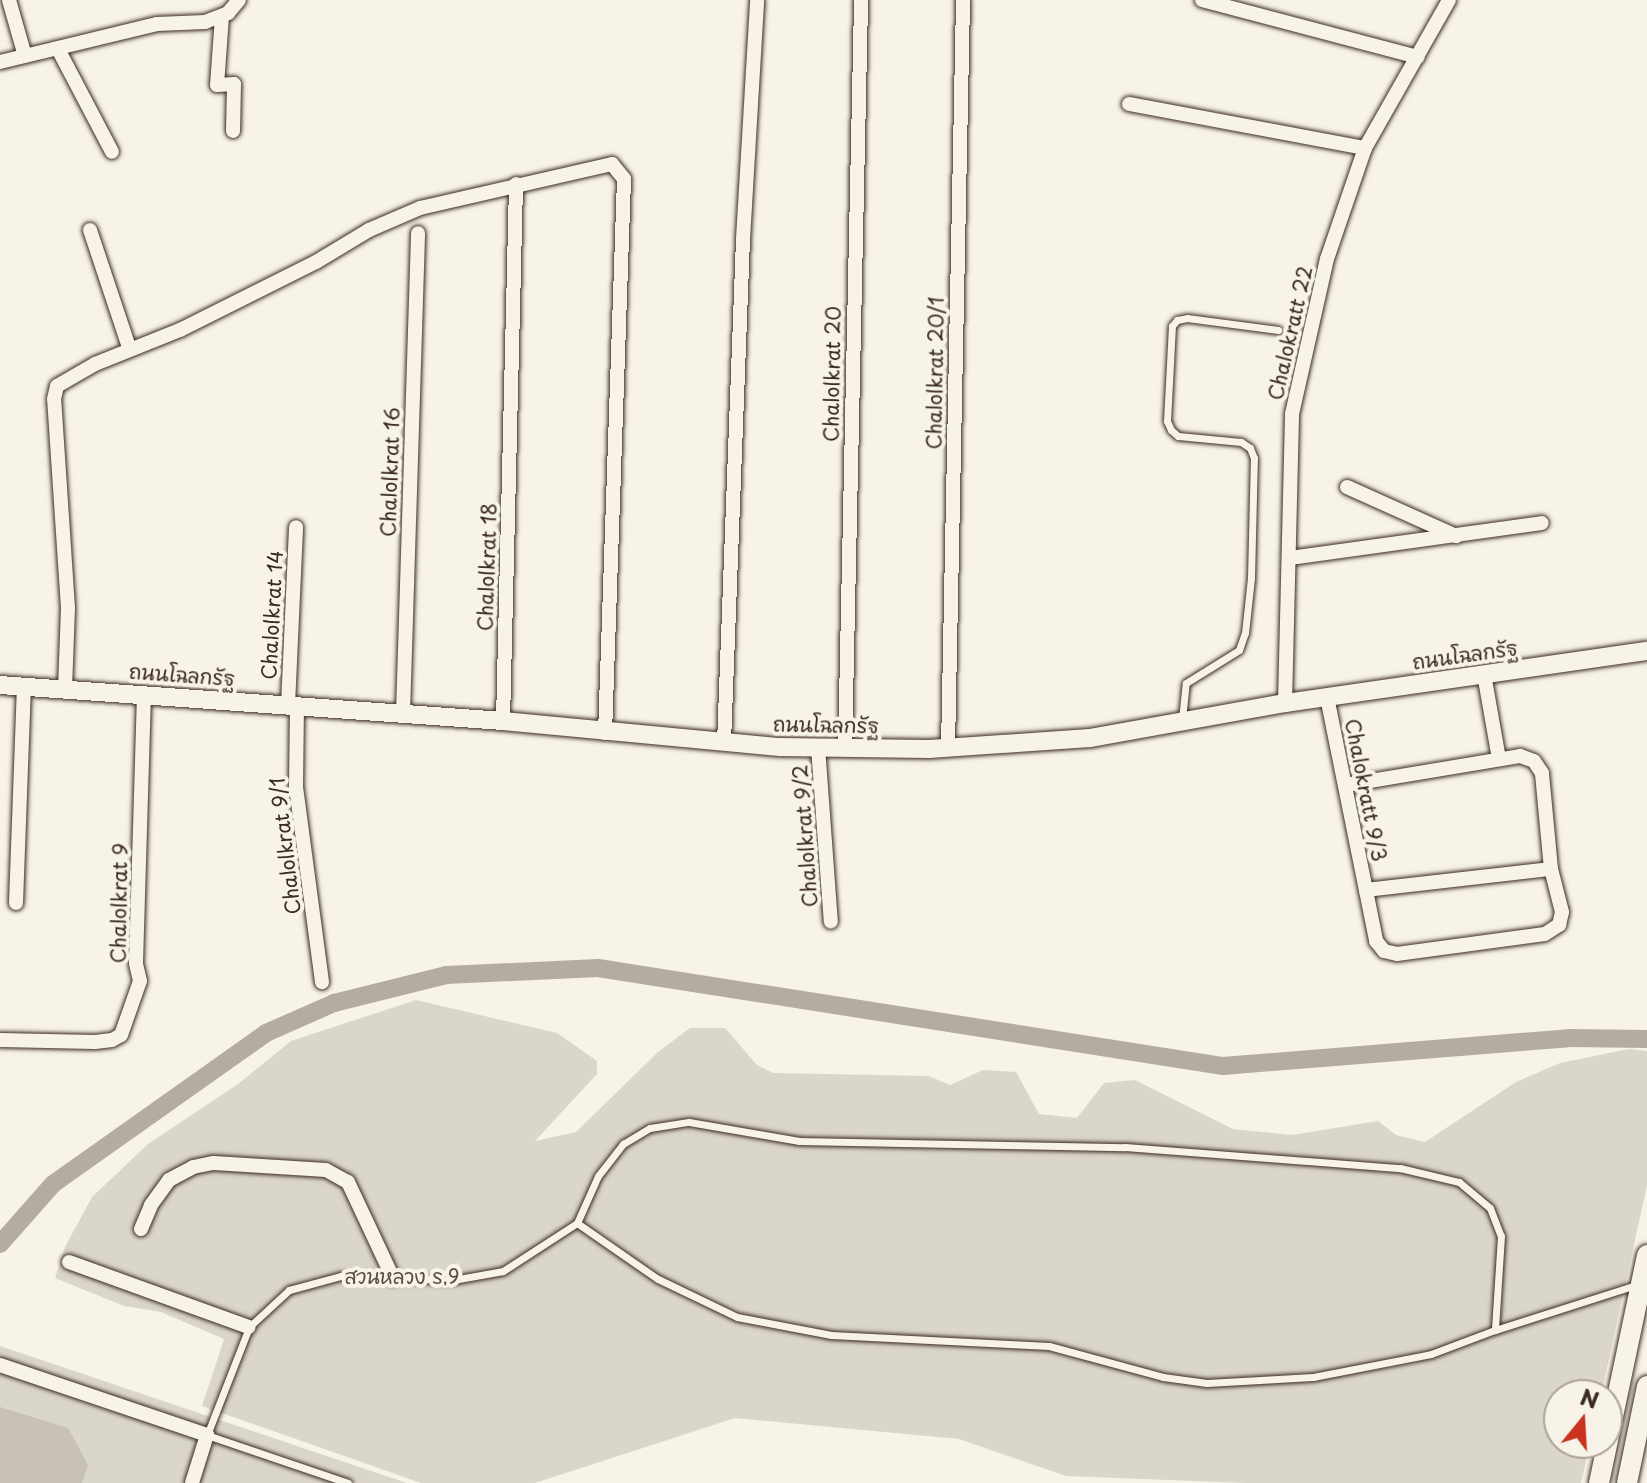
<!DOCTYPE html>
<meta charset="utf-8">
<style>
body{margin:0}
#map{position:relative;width:1647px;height:1483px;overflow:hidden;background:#f7f3e8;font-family:"Playpen Sans","Playpen Sans Thai",sans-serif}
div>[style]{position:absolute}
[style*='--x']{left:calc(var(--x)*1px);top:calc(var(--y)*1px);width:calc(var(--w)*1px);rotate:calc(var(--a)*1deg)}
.green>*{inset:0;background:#dbd6cb}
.canal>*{height:18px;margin:-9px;padding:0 9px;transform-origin:9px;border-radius:9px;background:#b4aca0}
.building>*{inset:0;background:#c8c1b6}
.roads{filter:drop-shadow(0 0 2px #3b2a1e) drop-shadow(0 0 2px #3b2a1e)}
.service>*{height:7px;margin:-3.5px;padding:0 3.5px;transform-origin:3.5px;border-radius:3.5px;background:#f7f3e8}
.minor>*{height:14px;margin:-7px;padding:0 7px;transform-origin:7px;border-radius:7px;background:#f7f3e8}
.tertiary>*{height:18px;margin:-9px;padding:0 9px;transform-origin:9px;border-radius:9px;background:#f7f3e8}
.secondary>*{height:20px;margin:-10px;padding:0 10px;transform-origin:10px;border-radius:10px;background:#f7f3e8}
span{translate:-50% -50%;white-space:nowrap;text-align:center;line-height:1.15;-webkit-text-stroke:8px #f7f3e8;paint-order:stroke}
.street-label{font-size:20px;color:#3b2a1e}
.park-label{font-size:20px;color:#5b4c41}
.north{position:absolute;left:1543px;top:1379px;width:80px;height:80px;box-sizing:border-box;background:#f7f3e8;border:2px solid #aca397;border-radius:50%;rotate:18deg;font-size:22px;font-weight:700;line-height:32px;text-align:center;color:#3b2a1e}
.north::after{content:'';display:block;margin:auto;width:28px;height:36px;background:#c8321e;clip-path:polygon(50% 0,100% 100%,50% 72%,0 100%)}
</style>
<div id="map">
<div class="green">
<i style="clip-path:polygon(416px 1000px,557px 1033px,597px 1061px,597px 1074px,535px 1141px,576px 1132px,658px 1052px,690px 1028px,725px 1028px,757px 1065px,773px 1073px,929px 1076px,950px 1085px,983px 1070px,1016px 1072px,1039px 1114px,1077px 1118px,1104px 1083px,1135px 1080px,1233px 1129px,1292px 1135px,1378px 1121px,1396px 1135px,1425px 1142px,1516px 1082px,1560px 1063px,1629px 1049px,1647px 1051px,1647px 1185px,1601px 1395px,1559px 1395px,1559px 1443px,1590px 1443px,1581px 1483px,1246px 1483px,1066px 1476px,959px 1439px,735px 1418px,535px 1483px,421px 1483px,202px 1406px,224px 1339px,161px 1312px,124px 1306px,55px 1278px,65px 1247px,92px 1197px,148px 1144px,238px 1084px,291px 1041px)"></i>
<i style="clip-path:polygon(0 1346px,407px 1483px,0 1483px)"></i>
</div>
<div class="canal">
<i style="--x:0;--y:1244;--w:80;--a:-48.5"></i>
<i style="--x:53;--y:1184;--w:261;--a:-35.3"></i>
<i style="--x:266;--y:1033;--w:74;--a:-23.8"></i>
<i style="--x:334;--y:1003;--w:115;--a:-14"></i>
<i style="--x:446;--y:975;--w:152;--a:-2.6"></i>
<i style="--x:598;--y:968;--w:633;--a:8.91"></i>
<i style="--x:1223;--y:1066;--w:347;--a:-4.6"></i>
<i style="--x:1569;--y:1038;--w:78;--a:0.7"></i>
</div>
<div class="building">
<i style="clip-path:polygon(0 1407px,68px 1428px,88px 1465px,82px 1483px,0 1483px)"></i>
</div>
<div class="roads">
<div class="service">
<i style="--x:1182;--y:719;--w:36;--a:-84"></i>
<i style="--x:1186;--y:683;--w:62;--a:-31.9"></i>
<i style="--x:1239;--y:650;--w:18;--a:-71"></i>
<i style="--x:1245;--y:633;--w:55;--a:-83.8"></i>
<i style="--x:1251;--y:578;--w:120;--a:-88.6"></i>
<i style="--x:1254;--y:458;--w:11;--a:-112"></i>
<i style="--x:1250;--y:448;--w:11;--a:-146"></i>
<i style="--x:1241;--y:442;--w:63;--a:-174.6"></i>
<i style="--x:1178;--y:436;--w:9;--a:-139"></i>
<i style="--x:1171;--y:430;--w:10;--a:-114"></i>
<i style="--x:1167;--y:421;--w:95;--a:-87"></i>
<i style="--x:1172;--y:326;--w:8;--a:-50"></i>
<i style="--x:1177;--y:320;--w:10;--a:-11"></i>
<i style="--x:1187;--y:318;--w:92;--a:7.5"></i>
<i style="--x:577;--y:1223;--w:98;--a:34.7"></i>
<i style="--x:658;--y:1279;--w:88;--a:25.7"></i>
<i style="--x:737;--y:1317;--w:96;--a:10.8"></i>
<i style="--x:831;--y:1335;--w:218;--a:2.9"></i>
<i style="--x:1049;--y:1346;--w:118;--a:15.2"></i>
<i style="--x:1163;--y:1377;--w:44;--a:7.8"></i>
<i style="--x:1207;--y:1383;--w:106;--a:-3.2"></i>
<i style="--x:1313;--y:1377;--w:120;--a:-11"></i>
<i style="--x:1431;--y:1354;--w:68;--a:-20.6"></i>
<i style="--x:1495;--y:1330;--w:151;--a:-17.7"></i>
<i style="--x:348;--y:1483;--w:149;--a:-161.2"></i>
<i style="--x:207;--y:1435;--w:116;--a:-68.7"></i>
<i style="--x:249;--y:1327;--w:54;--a:-42.8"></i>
<i style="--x:289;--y:1290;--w:54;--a:-15.1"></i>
<i style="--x:341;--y:1276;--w:112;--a:2"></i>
<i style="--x:453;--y:1280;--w:51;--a:-10.2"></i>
<i style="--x:503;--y:1271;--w:88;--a:-33"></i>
<i style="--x:577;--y:1223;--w:51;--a:-65.9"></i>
<i style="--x:598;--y:1176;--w:41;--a:-52"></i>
<i style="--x:623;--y:1144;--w:31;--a:-31"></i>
<i style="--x:650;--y:1128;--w:39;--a:-9"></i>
<i style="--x:689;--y:1122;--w:112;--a:9.8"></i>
<i style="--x:799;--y:1141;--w:326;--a:1.1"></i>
<i style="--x:1125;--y:1147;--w:276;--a:4.4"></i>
<i style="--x:1400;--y:1168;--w:61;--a:13.3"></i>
<i style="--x:1459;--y:1182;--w:40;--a:40"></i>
<i style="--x:1490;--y:1208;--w:30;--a:69"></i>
<i style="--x:1501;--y:1236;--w:94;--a:93.7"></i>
</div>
<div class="minor">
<i style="--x:9;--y:0;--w:58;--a:74.1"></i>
<i style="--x:1202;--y:0;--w:223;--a:14.8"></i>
<i style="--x:222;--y:16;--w:69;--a:94.1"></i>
<i style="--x:217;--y:85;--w:17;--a:-3"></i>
<i style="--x:234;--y:84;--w:47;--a:91.2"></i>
<i style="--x:58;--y:49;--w:116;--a:62.3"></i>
<i style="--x:0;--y:62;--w:162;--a:-13.6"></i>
<i style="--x:157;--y:24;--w:48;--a:-2.4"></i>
<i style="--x:205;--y:22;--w:25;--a:-21"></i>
<i style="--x:228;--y:13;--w:17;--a:-50"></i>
<i style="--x:1129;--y:104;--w:240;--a:10.6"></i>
<i style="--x:90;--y:230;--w:126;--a:71.6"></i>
<i style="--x:1347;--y:487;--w:120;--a:24.2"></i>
<i style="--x:1290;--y:558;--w:254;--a:-7.9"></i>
<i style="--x:1484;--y:674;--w:86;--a:80"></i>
<i style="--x:65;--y:689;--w:81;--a:-87.9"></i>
<i style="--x:68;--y:608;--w:209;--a:-93.8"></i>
<i style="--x:54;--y:399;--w:13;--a:-77"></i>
<i style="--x:57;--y:386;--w:44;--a:-30.1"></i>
<i style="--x:95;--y:364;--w:92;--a:-21.8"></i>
<i style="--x:180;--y:330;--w:152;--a:-26.6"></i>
<i style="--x:316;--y:262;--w:62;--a:-31.1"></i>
<i style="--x:369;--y:230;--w:56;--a:-23.3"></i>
<i style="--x:420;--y:208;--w:197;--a:-12.9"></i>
<i style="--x:612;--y:164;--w:19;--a:51"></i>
<i style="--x:624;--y:179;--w:554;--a:91.96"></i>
<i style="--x:1327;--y:697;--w:249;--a:78.6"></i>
<i style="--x:1376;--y:941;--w:13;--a:51"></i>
<i style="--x:1384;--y:951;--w:13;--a:13"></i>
<i style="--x:1397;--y:954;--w:149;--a:-7.7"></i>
<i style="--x:1545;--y:934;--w:17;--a:-33"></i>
<i style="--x:1559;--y:925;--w:13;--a:-77"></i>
<i style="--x:1562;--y:912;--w:44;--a:-104.3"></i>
<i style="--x:1551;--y:869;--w:96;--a:-95.4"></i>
<i style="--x:1542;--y:773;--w:14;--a:-124"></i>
<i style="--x:1534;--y:761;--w:15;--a:-160"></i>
<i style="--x:1520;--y:756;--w:176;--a:170.5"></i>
<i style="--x:1285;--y:703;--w:289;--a:-88.6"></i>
<i style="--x:1292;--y:414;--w:159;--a:-77.3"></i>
<i style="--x:1327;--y:259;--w:117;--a:-71.1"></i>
<i style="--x:1365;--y:148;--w:170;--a:-60.4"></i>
<i style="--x:288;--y:705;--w:178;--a:-87.4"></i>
<i style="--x:297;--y:706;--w:81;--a:90.7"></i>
<i style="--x:296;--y:787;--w:197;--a:82.4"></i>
<i style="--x:403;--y:713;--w:480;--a:-88.2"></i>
<i style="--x:503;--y:721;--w:537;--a:-88.61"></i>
<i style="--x:724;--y:743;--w:504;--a:-87.84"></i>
<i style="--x:743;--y:239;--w:239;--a:-86.6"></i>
<i style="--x:818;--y:747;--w:175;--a:85.8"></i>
<i style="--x:845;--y:748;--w:748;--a:-88.77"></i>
<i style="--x:948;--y:748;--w:748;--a:-88.85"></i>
<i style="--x:1366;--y:890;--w:186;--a:-6.5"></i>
<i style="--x:16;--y:903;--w:216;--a:-87.9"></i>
<i style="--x:0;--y:1040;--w:95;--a:1.2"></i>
<i style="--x:95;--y:1042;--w:17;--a:-7"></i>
<i style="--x:112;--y:1040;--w:10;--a:-29"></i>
<i style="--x:121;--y:1035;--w:57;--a:-70.6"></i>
<i style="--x:140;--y:981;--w:18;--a:-103"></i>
<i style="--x:136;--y:963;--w:268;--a:-88.3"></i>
<i style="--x:141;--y:1229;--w:26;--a:-67"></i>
<i style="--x:151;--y:1205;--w:31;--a:-54"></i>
<i style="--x:169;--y:1180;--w:27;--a:-28"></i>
<i style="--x:193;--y:1167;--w:21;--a:-11"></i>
<i style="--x:214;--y:1163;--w:112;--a:3.6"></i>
<i style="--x:326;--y:1170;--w:25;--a:29"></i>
<i style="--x:348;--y:1182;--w:106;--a:64.9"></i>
<i style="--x:69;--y:1262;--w:191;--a:19.9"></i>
<i style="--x:0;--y:1365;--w:219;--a:18.7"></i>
<i style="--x:207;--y:1435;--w:50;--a:107.4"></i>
</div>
<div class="tertiary">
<i style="--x:0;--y:685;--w:504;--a:4.09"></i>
<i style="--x:503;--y:721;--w:278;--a:5.4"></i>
<i style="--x:780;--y:747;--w:149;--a:0.8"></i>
<i style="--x:929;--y:749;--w:161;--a:-3.9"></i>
<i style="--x:1090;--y:738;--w:198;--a:-10.2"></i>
<i style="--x:1285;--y:703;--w:366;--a:-8.2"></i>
</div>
<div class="secondary">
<i style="--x:1599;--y:1483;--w:233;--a:-78.1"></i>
<i style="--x:1627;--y:1483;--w:99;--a:-78.3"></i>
</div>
</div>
<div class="street-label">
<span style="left:1290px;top:333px;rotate:-77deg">Chalokratt 22</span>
<span style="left:935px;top:373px;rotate:-89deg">Chalolkrat 20/1</span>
<span style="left:832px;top:374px;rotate:-89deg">Chalolkrat 20</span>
<span style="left:390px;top:472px;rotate:-88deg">Chalolkrat 16</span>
<span style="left:487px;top:567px;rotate:-88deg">Chalolkrat 18</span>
<span style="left:272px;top:615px;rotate:-87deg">Chalolkrat 14</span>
<span style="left:1465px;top:655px;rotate:-8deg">ถนนโฉลกรัฐ</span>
<span style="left:182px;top:675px;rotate:4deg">ถนนโฉลกรัฐ</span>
<span style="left:826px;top:725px;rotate:1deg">ถนนโฉลกรัฐ</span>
<span style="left:1366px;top:790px;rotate:79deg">Chalokratt 9/3</span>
<span style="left:805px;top:836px;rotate:-94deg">Chalolkrat 9/2</span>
<span style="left:285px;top:846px;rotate:-97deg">Chalolkrat 9/1</span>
<span style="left:119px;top:903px;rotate:-89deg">Chalolkrat 9</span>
</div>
<div class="park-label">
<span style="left:402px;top:1276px">สวนหลวง ร.9</span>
</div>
<div class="north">N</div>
</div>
